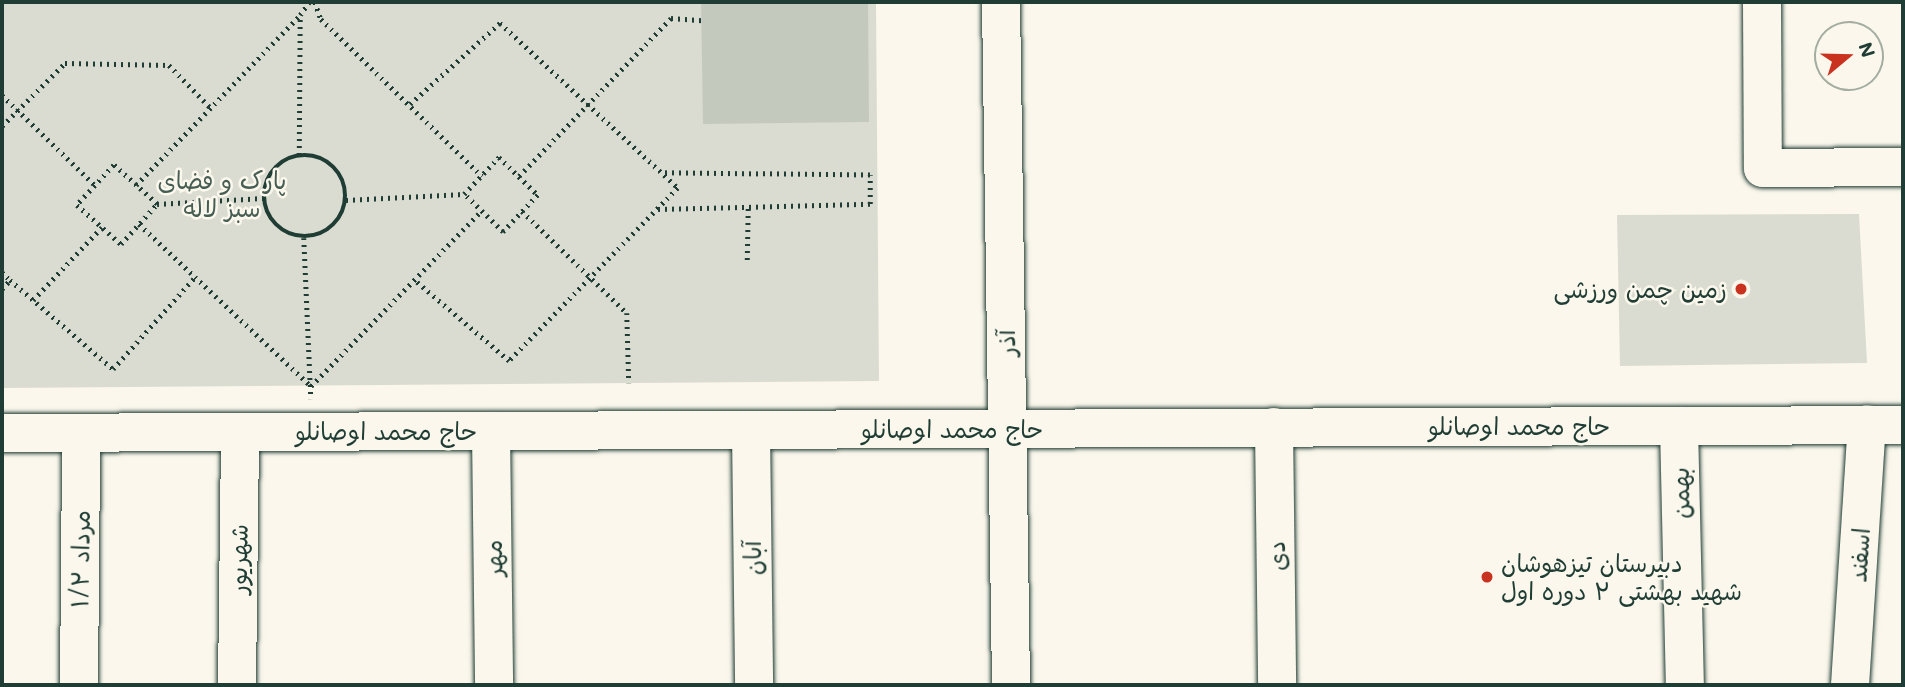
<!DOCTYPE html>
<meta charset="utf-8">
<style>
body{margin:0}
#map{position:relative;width:1905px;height:687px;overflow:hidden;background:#fbf7ec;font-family:Mali,"Playpen Sans Arabic",sans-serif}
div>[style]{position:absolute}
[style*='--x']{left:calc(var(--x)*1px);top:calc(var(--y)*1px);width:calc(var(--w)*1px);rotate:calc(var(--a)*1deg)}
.green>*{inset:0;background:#dbdcd1}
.building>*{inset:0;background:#c4c9be}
.path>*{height:4.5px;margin-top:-2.25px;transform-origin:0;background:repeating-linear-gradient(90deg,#1f3d34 0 2px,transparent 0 7px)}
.path>.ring{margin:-2.25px;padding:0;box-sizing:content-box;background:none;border:4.5px solid #1f3d34;border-radius:50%}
.roads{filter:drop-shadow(0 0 2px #1f3d34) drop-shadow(0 0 2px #1f3d34)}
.minor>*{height:38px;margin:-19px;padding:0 19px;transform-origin:19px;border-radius:19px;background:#fbf7ec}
.dots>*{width:19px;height:19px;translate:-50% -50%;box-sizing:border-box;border:4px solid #fbf7ec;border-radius:50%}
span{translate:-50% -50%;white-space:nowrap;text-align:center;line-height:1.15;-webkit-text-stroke:5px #fbf7ec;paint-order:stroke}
.park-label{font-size:24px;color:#455d53}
.poi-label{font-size:24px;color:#1f3d34}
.right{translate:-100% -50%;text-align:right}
.left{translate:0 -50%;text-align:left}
.street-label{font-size:24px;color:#1f3d34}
.frame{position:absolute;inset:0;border:4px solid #1f3d34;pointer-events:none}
.north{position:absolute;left:1814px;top:21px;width:70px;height:70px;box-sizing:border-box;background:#fbf7ec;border:2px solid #a3ada2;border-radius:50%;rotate:71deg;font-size:19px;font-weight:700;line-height:28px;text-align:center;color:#1f3d34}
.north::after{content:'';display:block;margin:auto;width:24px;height:32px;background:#c8321e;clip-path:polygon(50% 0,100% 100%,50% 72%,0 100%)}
</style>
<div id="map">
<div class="green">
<i style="clip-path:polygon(2px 2px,876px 2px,879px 381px,2px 388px)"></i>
<i style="clip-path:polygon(1859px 214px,1867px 363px,1620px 366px,1617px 215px)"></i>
</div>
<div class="building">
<i style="clip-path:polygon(701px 2px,868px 2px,869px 122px,703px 124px)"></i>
</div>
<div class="path">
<i style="--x:315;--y:2;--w:18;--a:71"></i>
<i style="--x:321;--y:19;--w:225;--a:44.3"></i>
<i style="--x:2;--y:95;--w:129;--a:44.1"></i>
<i style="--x:410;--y:104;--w:121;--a:-42"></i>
<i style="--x:500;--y:23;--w:243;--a:42.8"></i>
<i style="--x:678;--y:188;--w:242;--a:134.3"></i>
<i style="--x:509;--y:361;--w:125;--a:-139.5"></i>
<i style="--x:2;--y:126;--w:89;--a:-45"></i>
<i style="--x:65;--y:63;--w:104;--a:1.1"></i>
<i style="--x:169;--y:65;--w:59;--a:45.7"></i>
<i class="ring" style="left:264px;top:155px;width:77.5px;height:77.5px"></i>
<i style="--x:299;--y:155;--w:140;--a:-89.6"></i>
<i style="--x:300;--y:15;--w:16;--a:-55"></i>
<i style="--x:499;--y:157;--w:54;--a:44.3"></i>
<i style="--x:538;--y:195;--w:51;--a:133.4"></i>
<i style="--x:503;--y:232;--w:54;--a:-135.7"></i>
<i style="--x:464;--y:194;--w:51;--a:-46.6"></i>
<i style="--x:519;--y:176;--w:219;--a:-46.1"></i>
<i style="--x:671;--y:18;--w:31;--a:4"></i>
<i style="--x:136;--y:185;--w:236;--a:-46"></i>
<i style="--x:346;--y:200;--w:118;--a:-2.9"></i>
<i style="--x:157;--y:204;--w:58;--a:-137.8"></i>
<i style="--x:114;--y:165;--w:54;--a:132.8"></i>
<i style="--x:77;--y:205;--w:59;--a:41.6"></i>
<i style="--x:121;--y:244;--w:54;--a:-48"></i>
<i style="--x:157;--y:204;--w:107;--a:-3.2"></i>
<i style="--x:658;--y:209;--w:212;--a:-1.4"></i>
<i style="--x:870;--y:204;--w:29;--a:-90"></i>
<i style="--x:870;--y:175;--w:208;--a:-179.4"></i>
<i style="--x:522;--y:211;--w:146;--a:44.2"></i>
<i style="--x:627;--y:313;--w:70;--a:88.4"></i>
<i style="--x:139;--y:224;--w:236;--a:43.3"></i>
<i style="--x:311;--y:386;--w:244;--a:-45.8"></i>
<i style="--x:304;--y:238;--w:161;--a:87.5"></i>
<i style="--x:747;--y:260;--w:53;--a:-88.9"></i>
<i style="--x:2;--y:272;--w:11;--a:45"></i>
<i style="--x:2;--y:289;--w:12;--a:-48"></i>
<i style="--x:10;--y:280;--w:136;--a:40.8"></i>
<i style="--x:113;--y:369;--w:123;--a:-48.3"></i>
<i style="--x:33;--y:300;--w:100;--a:-46.6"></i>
</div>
<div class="roads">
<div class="minor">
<i style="--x:1001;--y:2;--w:683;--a:89.16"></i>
<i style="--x:1762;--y:2;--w:166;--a:89.7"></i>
<i style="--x:1763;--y:168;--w:140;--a:-0.4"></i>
<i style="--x:1679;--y:426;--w:259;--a:88.7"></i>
<i style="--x:1274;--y:427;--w:258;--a:89.3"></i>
<i style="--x:751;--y:430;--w:255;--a:89.3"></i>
<i style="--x:491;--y:431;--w:254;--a:89.3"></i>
<i style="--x:2;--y:433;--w:1901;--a:-0.24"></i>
<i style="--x:79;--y:685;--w:252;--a:-89.5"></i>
<i style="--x:237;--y:685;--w:253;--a:-89.3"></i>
<i style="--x:1850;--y:685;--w:261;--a:-86.3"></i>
</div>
</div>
<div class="dots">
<i style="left:1741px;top:289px;background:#c8321e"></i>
<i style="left:1487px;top:577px;background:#c8321e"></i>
</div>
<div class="park-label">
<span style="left:222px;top:194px">پارک و فضای<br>سبز لاله</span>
</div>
<div class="poi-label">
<span class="right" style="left:1727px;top:289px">زمین چمن ورزشی</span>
<span class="left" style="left:1501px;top:577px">دبیرستان تیزهوشان<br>شهید بهشتی ۲ دوره اول</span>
</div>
<div class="street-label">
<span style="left:1006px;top:343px;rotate:-91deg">آذر</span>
<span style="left:1519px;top:426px">حاج محمد اوصانلو</span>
<span style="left:952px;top:429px">حاج محمد اوصانلو</span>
<span style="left:386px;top:431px">حاج محمد اوصانلو</span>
<span style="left:1680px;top:493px;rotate:-91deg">بهمن</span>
<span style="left:1859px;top:555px;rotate:-86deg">اسفند</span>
<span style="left:1276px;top:556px;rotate:-91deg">دی</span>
<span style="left:493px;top:558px;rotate:-91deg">مهر</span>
<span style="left:752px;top:558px;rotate:-91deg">آبان</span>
<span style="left:80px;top:559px;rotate:-89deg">مرداد ۱/۲</span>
<span style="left:238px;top:559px;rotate:-89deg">شهریور</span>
</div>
<div class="frame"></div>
<div class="north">N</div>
</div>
